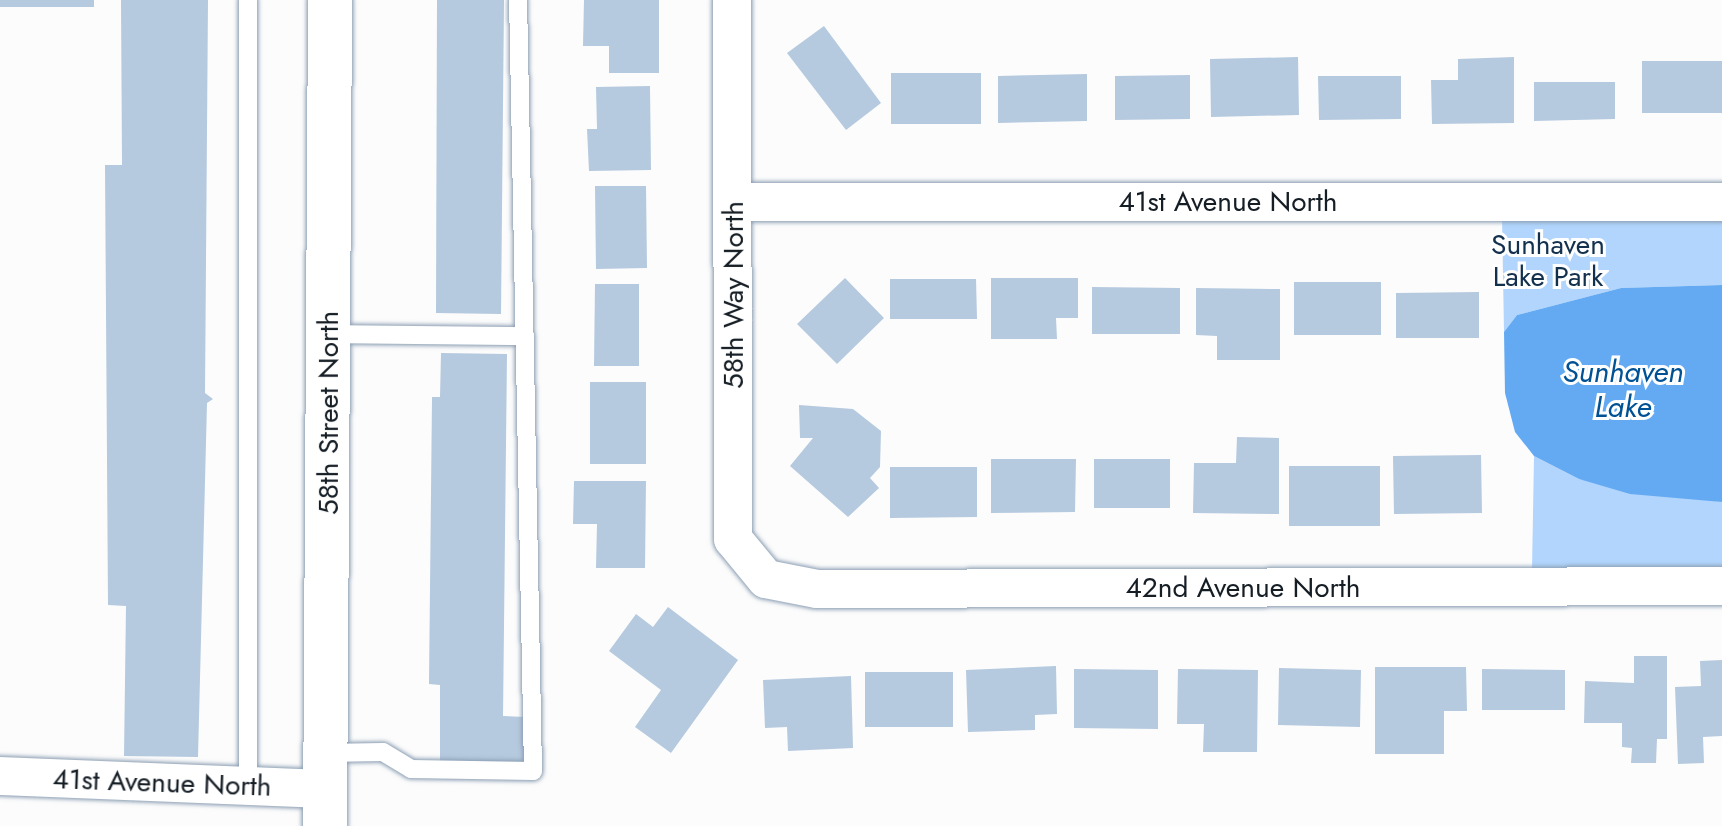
<!DOCTYPE html>
<style>
body{margin:0}
#map{position:relative;width:1722px;height:826px;overflow:hidden;background:#fcfcfc;font-family:Jost,sans-serif}
div>[style]{position:absolute}
[style*='--x']{left:calc(var(--x)*1px);top:calc(var(--y)*1px);width:calc(var(--w)*1px);rotate:calc(var(--a)*1deg)}
.green>*{inset:0;background:#b1d5fd}
.water>*{inset:0;background:#63aaf3}
.building>*{inset:0;background:#b5c9df}
.roads{filter:drop-shadow(0 0 2px #8c9fb4) drop-shadow(0 0 2px #8c9fb4)}
.lane>*{height:18px;margin:-9px;padding:0 9px;transform-origin:9px;border-radius:9px;background:#fff}
.street>*{height:38px;margin:-19px;padding:0 19px;transform-origin:19px;border-radius:19px;background:#fff}
.secondary>*{height:44px;margin:-22px;padding:0 22px;transform-origin:22px;border-radius:22px;background:#fff}
span{translate:-50% -50%;white-space:nowrap;text-align:center;line-height:1.15;-webkit-text-stroke:6px #fff;paint-order:stroke}
.street-label{font-size:28px;color:#151d25}
.park-label{font-size:28px;color:#13304d}
.water-label{font-size:30px;color:#005294;font-style:italic}
</style>
<div id="map">
<div class="green">
<i style="clip-path:polygon(1722px 216px,1722px 285px,1621px 288px,1517px 315px,1504px 332px,1502px 217px)"></i>
<i style="clip-path:polygon(1534px 456px,1579px 479px,1722px 502px,1722px 569px,1532px 570px)"></i>
</div>
<div class="water">
<i style="clip-path:polygon(1722px 285px,1722px 502px,1630px 494px,1579px 479px,1534px 456px,1515px 432px,1505px 393px,1504px 332px,1517px 315px,1621px 288px)"></i>
</div>
<div class="building">
<i style="clip-path:polygon(0 0,94px 0,94px 7px,0 7px)"></i>
<i style="clip-path:polygon(121px 0,208px 0,205px 393px,213px 399px,207px 403px,198px 757px,124px 756px,126px 606px,108px 605px,105px 165px,122px 165px)"></i>
<i style="clip-path:polygon(437px 0,504px 0,501px 314px,436px 313px)"></i>
<i style="clip-path:polygon(584px 0,659px 0,659px 73px,609px 73px,609px 46px,583px 46px)"></i>
<i style="clip-path:polygon(824px 26px,881px 103px,846px 130px,787px 53px)"></i>
<i style="clip-path:polygon(1298px 57px,1299px 115px,1211px 117px,1210px 59px)"></i>
<i style="clip-path:polygon(1514px 57px,1514px 123px,1432px 124px,1431px 80px,1458px 80px,1458px 59px)"></i>
<i style="clip-path:polygon(1642px 61px,1722px 61px,1722px 113px,1642px 113px)"></i>
<i style="clip-path:polygon(891px 73px,981px 73px,981px 124px,891px 124px)"></i>
<i style="clip-path:polygon(1087px 74px,1087px 121px,998px 123px,998px 76px)"></i>
<i style="clip-path:polygon(1190px 75px,1190px 119px,1115px 120px,1115px 76px)"></i>
<i style="clip-path:polygon(1318px 76px,1401px 76px,1401px 119px,1319px 120px)"></i>
<i style="clip-path:polygon(1534px 82px,1615px 82px,1615px 119px,1534px 121px)"></i>
<i style="clip-path:polygon(650px 86px,651px 170px,589px 171px,587px 129px,597px 129px,596px 87px)"></i>
<i style="clip-path:polygon(595px 186px,646px 186px,647px 268px,596px 269px)"></i>
<i style="clip-path:polygon(845px 278px,884px 318px,837px 364px,797px 324px)"></i>
<i style="clip-path:polygon(991px 278px,1078px 278px,1078px 318px,1056px 318px,1057px 339px,991px 339px)"></i>
<i style="clip-path:polygon(890px 279px,976px 279px,977px 319px,890px 319px)"></i>
<i style="clip-path:polygon(1294px 282px,1381px 282px,1381px 335px,1294px 335px)"></i>
<i style="clip-path:polygon(595px 284px,639px 284px,639px 366px,594px 366px)"></i>
<i style="clip-path:polygon(1092px 287px,1180px 288px,1180px 334px,1092px 334px)"></i>
<i style="clip-path:polygon(1196px 288px,1280px 289px,1280px 360px,1217px 360px,1217px 336px,1196px 335px)"></i>
<i style="clip-path:polygon(1479px 292px,1479px 338px,1396px 338px,1396px 293px)"></i>
<i style="clip-path:polygon(441px 353px,507px 354px,503px 716px,525px 717px,524px 766px,440px 765px,440px 685px,429px 684px,432px 397px,440px 397px)"></i>
<i style="clip-path:polygon(590px 382px,646px 382px,646px 464px,590px 464px)"></i>
<i style="clip-path:polygon(799px 405px,853px 409px,881px 431px,880px 467px,870px 478px,879px 488px,848px 517px,790px 466px,813px 438px,800px 438px)"></i>
<i style="clip-path:polygon(1237px 437px,1279px 438px,1279px 514px,1193px 513px,1194px 463px,1236px 463px)"></i>
<i style="clip-path:polygon(1481px 455px,1482px 513px,1394px 514px,1393px 456px)"></i>
<i style="clip-path:polygon(991px 459px,1076px 459px,1075px 512px,991px 513px)"></i>
<i style="clip-path:polygon(1094px 459px,1170px 459px,1170px 508px,1094px 508px)"></i>
<i style="clip-path:polygon(1289px 466px,1380px 466px,1380px 526px,1289px 526px)"></i>
<i style="clip-path:polygon(890px 467px,977px 467px,977px 517px,890px 518px)"></i>
<i style="clip-path:polygon(574px 481px,646px 481px,645px 568px,596px 568px,597px 524px,573px 524px)"></i>
<i style="clip-path:polygon(668px 607px,738px 660px,671px 753px,635px 727px,661px 690px,609px 651px,636px 614px,653px 627px)"></i>
<i style="clip-path:polygon(1634px 656px,1667px 656px,1667px 739px,1657px 739px,1656px 763px,1631px 763px,1632px 748px,1622px 747px,1622px 723px,1584px 723px,1585px 681px,1634px 683px)"></i>
<i style="clip-path:polygon(1722px 660px,1722px 736px,1703px 737px,1704px 763px,1678px 764px,1675px 687px,1701px 686px,1700px 661px)"></i>
<i style="clip-path:polygon(1056px 666px,1057px 714px,1035px 715px,1035px 730px,968px 732px,966px 670px)"></i>
<i style="clip-path:polygon(1375px 667px,1466px 667px,1467px 711px,1444px 711px,1444px 754px,1375px 754px)"></i>
<i style="clip-path:polygon(1279px 668px,1361px 670px,1360px 727px,1278px 725px)"></i>
<i style="clip-path:polygon(1074px 669px,1158px 670px,1158px 729px,1074px 728px)"></i>
<i style="clip-path:polygon(1178px 669px,1258px 670px,1257px 752px,1203px 752px,1204px 724px,1177px 724px)"></i>
<i style="clip-path:polygon(1482px 669px,1565px 670px,1565px 710px,1482px 710px)"></i>
<i style="clip-path:polygon(865px 672px,953px 672px,953px 727px,865px 727px)"></i>
<i style="clip-path:polygon(851px 676px,853px 748px,788px 751px,787px 727px,765px 728px,763px 680px)"></i>
</div>
<div class="roads">
<div class="lane">
<i style="--x:248;--y:0;--w:788;--a:90"></i>
<i style="--x:330;--y:334;--w:195;--a:0.6"></i>
<i style="--x:325;--y:753;--w:58;--a:-1"></i>
<i style="--x:383;--y:752;--w:33;--a:31"></i>
<i style="--x:411;--y:769;--w:122;--a:0.9"></i>
<i style="--x:533;--y:771;--w:771;--a:-91.11"></i>
</div>
<div class="street">
<i style="--x:732;--y:0;--w:539;--a:89.89"></i>
<i style="--x:733;--y:539;--w:52;--a:50.5"></i>
<i style="--x:766;--y:579;--w:52;--a:11.1"></i>
<i style="--x:817;--y:589;--w:905;--a:-0.19"></i>
<i style="--x:735;--y:202;--w:987;--a:0"></i>
<i style="--x:0;--y:776;--w:324;--a:2.3"></i>
</div>
<div class="secondary">
<i style="--x:325;--y:826;--w:826;--a:-89.65"></i>
</div>
</div>
<div class="street-label">
<span style="left:1228px;top:202px">41st Avenue North</span>
<span style="left:734px;top:295px;rotate:-90deg">58th Way North</span>
<span style="left:329px;top:413px;rotate:-90deg">58th Street North</span>
<span style="left:1243px;top:588px">42nd Avenue North</span>
<span style="left:162px;top:783px;rotate:2deg">41st Avenue North</span>
</div>
<div class="park-label">
<span style="left:1548px;top:261px">Sunhaven<br>Lake Park</span>
</div>
<div class="water-label">
<span style="left:1623px;top:389px">Sunhaven<br>Lake</span>
</div>
</div>
